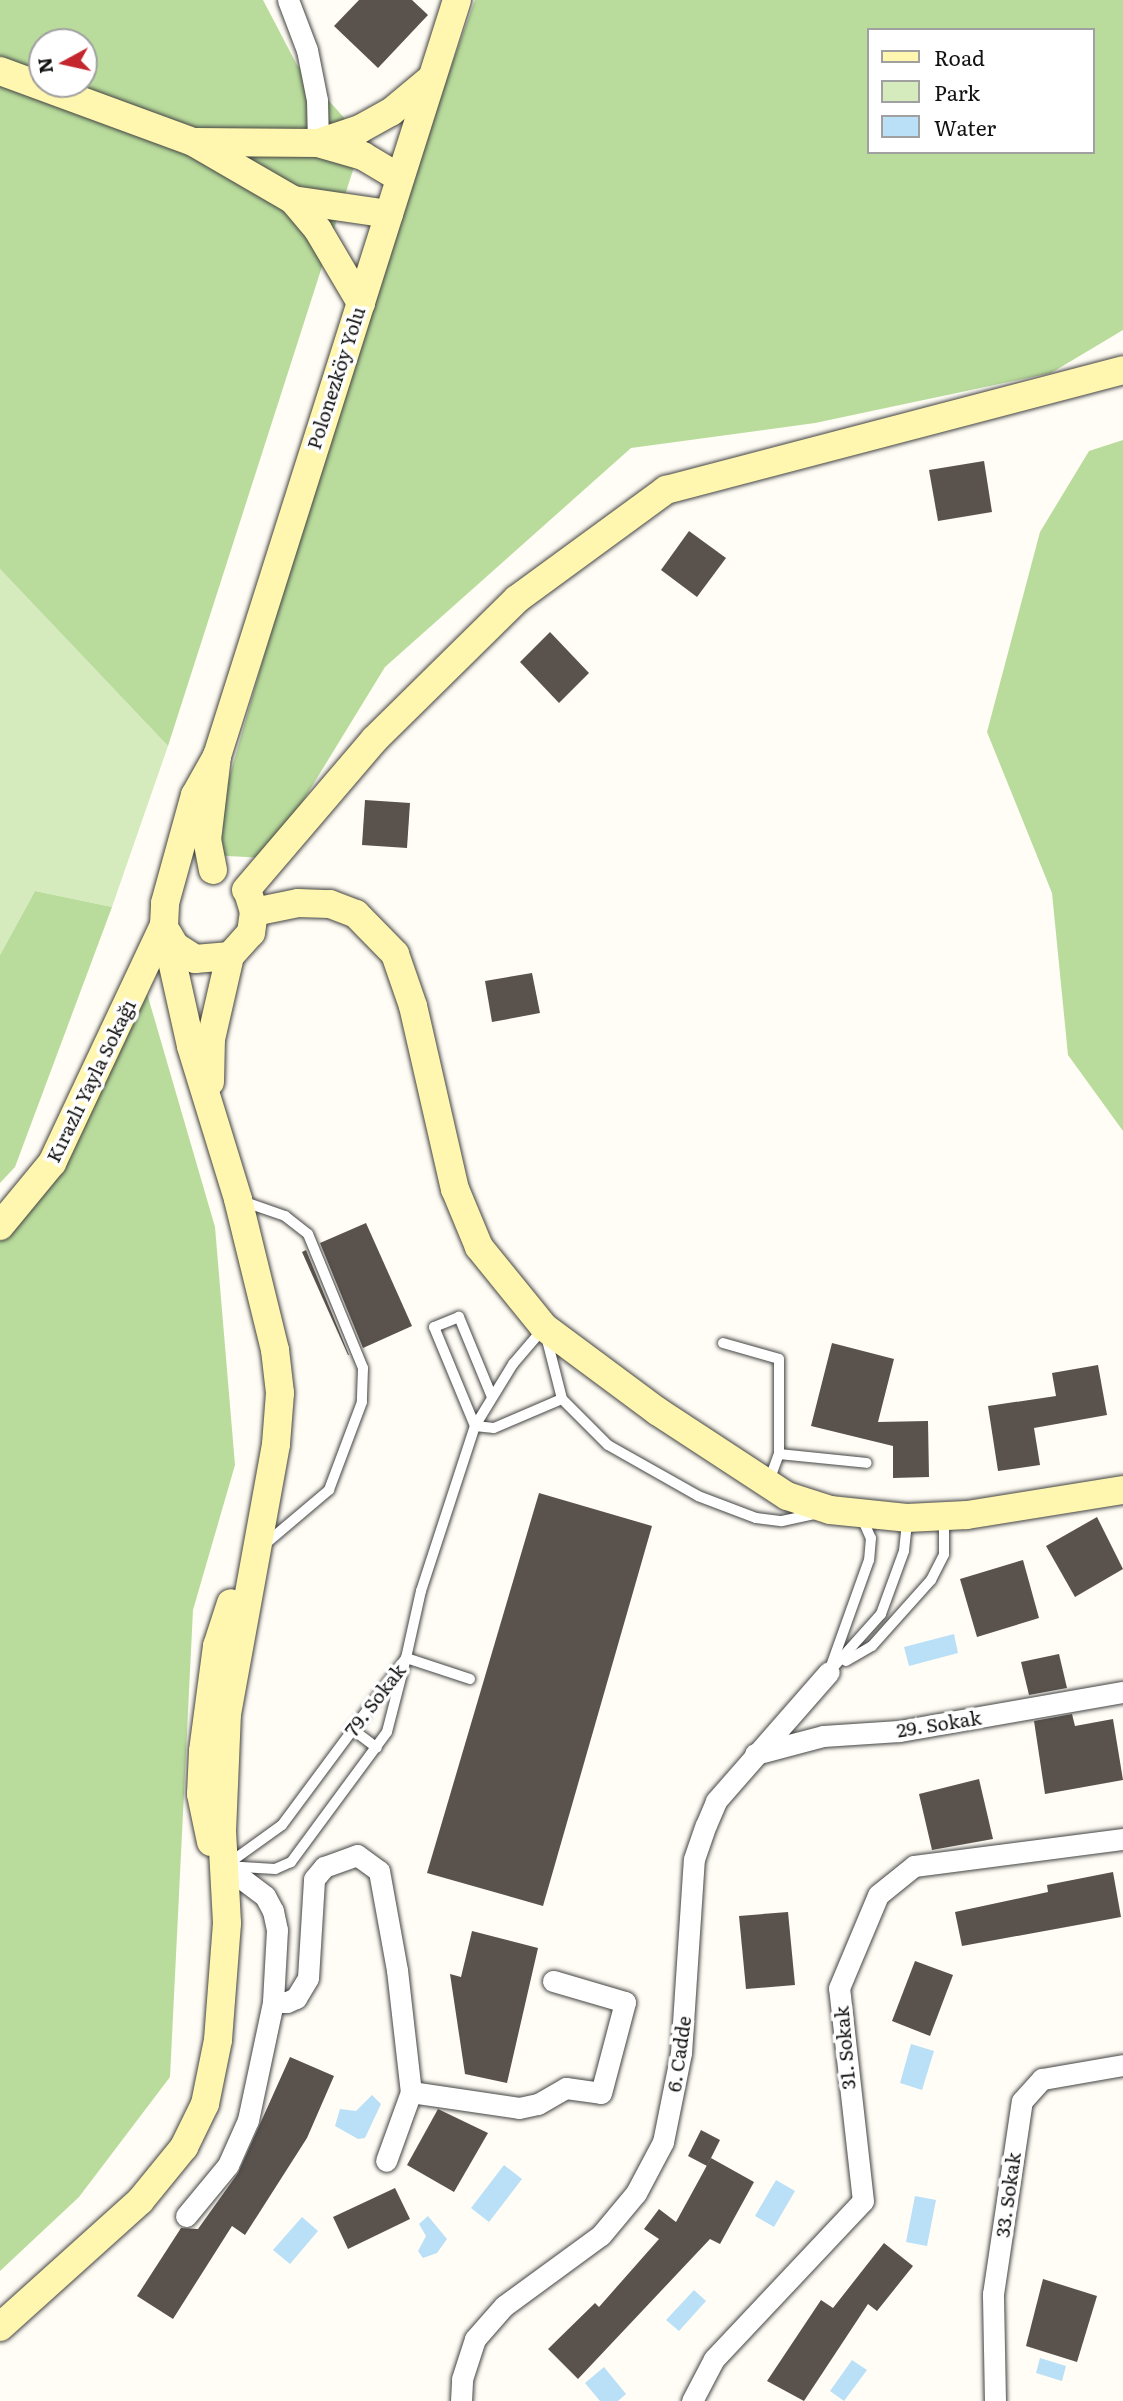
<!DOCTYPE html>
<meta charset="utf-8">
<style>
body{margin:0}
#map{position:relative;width:1123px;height:2401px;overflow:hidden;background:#fffdf5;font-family:Literata,serif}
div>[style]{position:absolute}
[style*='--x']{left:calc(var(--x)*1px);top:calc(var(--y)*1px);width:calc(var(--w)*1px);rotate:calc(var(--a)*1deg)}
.green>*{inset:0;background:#d5ebbd}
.forest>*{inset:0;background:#b9dc9c}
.water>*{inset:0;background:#b9e0f7}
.building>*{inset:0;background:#5a524d}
.roads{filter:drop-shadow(0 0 2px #444) drop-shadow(0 0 2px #444)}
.lane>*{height:10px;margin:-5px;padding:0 5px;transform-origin:5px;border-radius:5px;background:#fff}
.street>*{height:21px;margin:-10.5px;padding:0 10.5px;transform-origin:10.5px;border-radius:10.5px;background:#fff}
.secondary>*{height:28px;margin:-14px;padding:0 14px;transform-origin:14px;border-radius:14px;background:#fff6b0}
span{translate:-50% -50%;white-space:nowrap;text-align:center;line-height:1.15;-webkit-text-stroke:7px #fff;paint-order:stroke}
.street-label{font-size:19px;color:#111}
.legend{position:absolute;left:867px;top:28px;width:228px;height:126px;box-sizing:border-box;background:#fff;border:2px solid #a0a0a0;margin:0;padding:9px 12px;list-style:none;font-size:21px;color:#111}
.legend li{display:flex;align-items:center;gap:14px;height:35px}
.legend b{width:35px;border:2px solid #a0a0a0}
.north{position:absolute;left:28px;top:28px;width:70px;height:70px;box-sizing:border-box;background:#fff;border:2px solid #a0a0a0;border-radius:50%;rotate:262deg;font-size:19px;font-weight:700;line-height:28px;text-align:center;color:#111}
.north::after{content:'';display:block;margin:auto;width:24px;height:32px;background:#c4262e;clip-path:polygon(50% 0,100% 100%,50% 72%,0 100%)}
</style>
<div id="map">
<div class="green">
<i style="clip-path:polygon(0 569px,168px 746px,112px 907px,35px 891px,0 955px)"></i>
</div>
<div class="forest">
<i style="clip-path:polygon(evenodd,0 0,263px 0,297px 65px,363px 139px,168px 746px,0 569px,0 0,42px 42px,84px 42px,84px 84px,42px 84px,42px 42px)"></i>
<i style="clip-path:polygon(evenodd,475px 0,1123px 0,1123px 330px,1051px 373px,815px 423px,631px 448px,385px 667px,268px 858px,207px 855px,362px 314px,475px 0,869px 30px,1093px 30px,1093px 152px,869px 152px,869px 30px)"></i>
<i style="clip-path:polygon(1123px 440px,1123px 1131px,1068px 1055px,1052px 893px,987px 732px,1040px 532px,1089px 451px)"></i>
<i style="clip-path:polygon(35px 891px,112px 907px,15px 1167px,0 1183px,0 955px)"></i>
<i style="clip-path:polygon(144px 983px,215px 1227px,235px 1465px,193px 1610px,170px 2077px,79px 2197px,0 2271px,0 1233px)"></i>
</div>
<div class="water">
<i style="clip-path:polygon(954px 1634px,958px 1653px,909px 1666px,904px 1647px)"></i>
<i style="clip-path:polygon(911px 2044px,934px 2051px,922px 2090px,900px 2083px)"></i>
<i style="clip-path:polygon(372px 2095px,381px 2104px,365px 2138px,358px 2139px,335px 2126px,340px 2109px,356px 2111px)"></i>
<i style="clip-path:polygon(504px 2165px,522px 2179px,489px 2222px,471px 2208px)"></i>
<i style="clip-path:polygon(776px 2180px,795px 2191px,774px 2227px,755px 2216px)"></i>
<i style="clip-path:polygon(915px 2196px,936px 2200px,927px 2246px,906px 2242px)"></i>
<i style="clip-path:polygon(428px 2216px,447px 2239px,437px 2253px,423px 2258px,418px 2251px,426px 2236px,419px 2224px)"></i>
<i style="clip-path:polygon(302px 2217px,318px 2231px,290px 2264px,273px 2250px)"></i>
<i style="clip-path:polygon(694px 2290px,706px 2301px,679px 2331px,666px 2320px)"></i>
<i style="clip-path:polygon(1040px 2358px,1066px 2366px,1062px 2381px,1036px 2373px)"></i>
<i style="clip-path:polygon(852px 2360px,867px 2370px,844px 2401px,830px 2391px)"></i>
<i style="clip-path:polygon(604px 2367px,626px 2394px,618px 2401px,600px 2401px,585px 2383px)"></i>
</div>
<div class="building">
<i style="clip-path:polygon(359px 0,412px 0,428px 15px,378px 68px,334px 26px)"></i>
<i style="clip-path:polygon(984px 461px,992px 512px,938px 521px,929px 470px)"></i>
<i style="clip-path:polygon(689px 531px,726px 558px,697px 597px,661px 570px)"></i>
<i style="clip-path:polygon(550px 632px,589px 673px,559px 703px,520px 662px)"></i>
<i style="clip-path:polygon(365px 800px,410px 803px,407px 848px,362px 845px)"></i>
<i style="clip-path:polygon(532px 973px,540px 1013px,492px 1022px,485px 981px)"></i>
<i style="clip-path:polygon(366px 1223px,412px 1326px,363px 1348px,320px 1243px)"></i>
<i style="clip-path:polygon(306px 1250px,349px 1355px,348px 1355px,302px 1252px)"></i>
<i style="clip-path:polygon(832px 1343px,894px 1359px,878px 1422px,928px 1421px,929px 1477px,893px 1478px,893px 1446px,811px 1426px)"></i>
<i style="clip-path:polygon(1098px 1365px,1107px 1415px,1034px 1428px,1040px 1465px,998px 1471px,988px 1406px,1056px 1396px,1052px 1373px)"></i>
<i style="clip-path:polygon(539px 1493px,652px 1526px,543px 1906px,427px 1873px)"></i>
<i style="clip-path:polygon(1097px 1517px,1123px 1569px,1075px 1597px,1046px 1546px)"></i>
<i style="clip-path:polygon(1023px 1560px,1039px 1618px,977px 1637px,960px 1579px)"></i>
<i style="clip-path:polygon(1059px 1654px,1067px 1688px,1029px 1695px,1021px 1662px)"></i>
<i style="clip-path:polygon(1072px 1714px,1075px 1726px,1113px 1719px,1123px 1780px,1045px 1794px,1034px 1721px)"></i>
<i style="clip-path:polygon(979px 1779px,993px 1839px,932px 1850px,919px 1794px)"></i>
<i style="clip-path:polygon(1113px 1872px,1121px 1917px,962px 1946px,955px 1912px,1048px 1892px,1047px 1885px)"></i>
<i style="clip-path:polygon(788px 1912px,795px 1985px,746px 1989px,739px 1916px)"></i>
<i style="clip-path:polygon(472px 1931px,538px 1948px,507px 2083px,465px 2074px,450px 1974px,461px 1977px)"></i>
<i style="clip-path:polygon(915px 1961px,953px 1975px,930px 2036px,892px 2021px)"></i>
<i style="clip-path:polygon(290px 2057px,334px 2076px,307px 2138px,245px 2235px,232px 2226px,173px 2319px,137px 2296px,181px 2228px,198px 2229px,238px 2173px)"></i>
<i style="clip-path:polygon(438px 2109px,488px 2133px,454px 2192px,407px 2165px)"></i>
<i style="clip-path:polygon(701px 2130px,720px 2140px,707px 2166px,688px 2156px)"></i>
<i style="clip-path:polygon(711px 2158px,754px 2182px,720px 2244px,710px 2239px,578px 2379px,548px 2349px,595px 2303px,599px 2307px,659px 2239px,644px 2229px,659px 2209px,676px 2222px)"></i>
<i style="clip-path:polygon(395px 2188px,410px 2219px,348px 2249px,333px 2217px)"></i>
<i style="clip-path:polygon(884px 2243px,913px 2266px,877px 2311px,868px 2304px,804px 2401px,767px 2381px,821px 2300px,833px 2308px)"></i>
<i style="clip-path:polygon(1043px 2279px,1097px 2296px,1077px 2362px,1026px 2346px)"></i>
</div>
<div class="roads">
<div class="lane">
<i style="--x:242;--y:1201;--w:46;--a:19.2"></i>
<i style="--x:285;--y:1216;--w:29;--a:38"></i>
<i style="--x:308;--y:1234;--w:145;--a:67.7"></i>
<i style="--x:363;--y:1368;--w:34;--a:92"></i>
<i style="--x:362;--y:1402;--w:94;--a:110.6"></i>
<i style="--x:329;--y:1490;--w:85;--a:139.8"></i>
<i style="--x:546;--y:1336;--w:65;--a:75.7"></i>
<i style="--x:562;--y:1399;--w:65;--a:45"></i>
<i style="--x:608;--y:1445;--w:103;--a:29.5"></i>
<i style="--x:698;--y:1496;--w:62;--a:20.8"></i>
<i style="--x:756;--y:1518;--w:26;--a:7"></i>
<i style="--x:782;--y:1521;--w:34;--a:-12"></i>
<i style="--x:723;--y:1343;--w:58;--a:15.9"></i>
<i style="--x:779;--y:1359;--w:95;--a:90"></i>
<i style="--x:492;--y:1397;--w:87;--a:-112.4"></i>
<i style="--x:459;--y:1317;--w:27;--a:158"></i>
<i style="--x:434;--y:1327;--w:107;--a:67.5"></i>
<i style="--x:475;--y:1426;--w:19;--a:6"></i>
<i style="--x:494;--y:1428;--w:74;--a:-23.1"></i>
<i style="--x:769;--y:1481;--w:29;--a:-70"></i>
<i style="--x:779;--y:1454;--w:88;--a:5.8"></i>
<i style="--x:861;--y:1516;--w:24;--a:66"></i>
<i style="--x:871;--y:1538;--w:22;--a:95"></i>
<i style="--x:869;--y:1560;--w:119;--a:109.7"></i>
<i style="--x:829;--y:1672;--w:78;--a:-48.1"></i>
<i style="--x:881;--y:1614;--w:67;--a:-69.9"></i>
<i style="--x:904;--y:1551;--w:31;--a:-84"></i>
<i style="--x:406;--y:1658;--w:76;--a:104.4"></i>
<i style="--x:387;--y:1732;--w:162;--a:126.4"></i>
<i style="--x:291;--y:1862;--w:17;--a:156"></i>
<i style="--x:275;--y:1869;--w:50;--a:-176.6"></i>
<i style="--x:225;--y:1866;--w:70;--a:-35.7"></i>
<i style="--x:282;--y:1825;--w:208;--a:-53.4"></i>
<i style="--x:846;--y:1661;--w:30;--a:-30"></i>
<i style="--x:872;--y:1646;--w:89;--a:-48.2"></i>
<i style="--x:931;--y:1580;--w:29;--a:-63"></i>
<i style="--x:944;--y:1554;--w:36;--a:-90"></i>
<i style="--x:470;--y:1679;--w:67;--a:-161.8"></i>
<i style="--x:406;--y:1658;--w:69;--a:-77.4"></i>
<i style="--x:421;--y:1591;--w:174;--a:-71.9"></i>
<i style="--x:475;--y:1426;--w:73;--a:-58.5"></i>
<i style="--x:513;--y:1364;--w:46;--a:-49.4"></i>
<i style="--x:352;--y:1729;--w:31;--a:37"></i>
</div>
<div class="street">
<i style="--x:288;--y:0;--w:53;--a:69.2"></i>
<i style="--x:307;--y:50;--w:51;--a:78.7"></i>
<i style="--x:317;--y:100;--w:43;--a:88.7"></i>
<i style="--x:755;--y:1754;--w:70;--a:-14.8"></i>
<i style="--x:823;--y:1736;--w:76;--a:-3.8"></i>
<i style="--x:899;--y:1731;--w:227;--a:-9.9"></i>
<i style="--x:225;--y:1866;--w:50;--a:36.9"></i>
<i style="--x:265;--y:1896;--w:17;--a:62"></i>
<i style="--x:273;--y:1911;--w:19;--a:78"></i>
<i style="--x:277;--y:1930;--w:72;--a:93.2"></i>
<i style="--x:273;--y:2002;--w:14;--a:0"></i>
<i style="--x:287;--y:2002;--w:10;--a:-24"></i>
<i style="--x:296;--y:1998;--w:23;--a:-59"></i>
<i style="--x:308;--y:1978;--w:99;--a:-86.5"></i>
<i style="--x:314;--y:1879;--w:16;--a:-50"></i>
<i style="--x:324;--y:1867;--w:35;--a:-20"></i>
<i style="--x:357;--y:1855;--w:27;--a:36"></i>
<i style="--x:379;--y:1871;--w:101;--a:79.7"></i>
<i style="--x:397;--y:1970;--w:123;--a:83.5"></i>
<i style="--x:411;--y:2092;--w:73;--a:109.9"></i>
<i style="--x:411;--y:2092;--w:109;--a:8.4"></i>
<i style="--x:519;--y:2108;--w:19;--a:-12"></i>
<i style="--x:538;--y:2104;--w:32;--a:-30"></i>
<i style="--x:566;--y:2088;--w:35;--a:8"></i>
<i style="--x:601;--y:2093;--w:94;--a:-75.2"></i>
<i style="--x:625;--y:2002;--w:75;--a:-163.7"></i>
<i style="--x:186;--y:2216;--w:66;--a:-50.5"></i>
<i style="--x:228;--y:2165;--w:49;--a:-66"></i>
<i style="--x:248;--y:2120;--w:121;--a:-78"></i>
<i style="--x:461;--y:2401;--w:22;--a:-87"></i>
<i style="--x:462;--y:2379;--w:42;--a:-72"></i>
<i style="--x:475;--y:2339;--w:44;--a:-48.7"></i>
<i style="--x:504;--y:2306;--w:120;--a:-36.2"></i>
<i style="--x:601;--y:2235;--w:55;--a:-50.2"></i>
<i style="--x:636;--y:2193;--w:58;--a:-62.1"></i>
<i style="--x:663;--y:2142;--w:91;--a:-78.6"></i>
<i style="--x:681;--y:2053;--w:194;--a:-86.2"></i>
<i style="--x:694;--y:1859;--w:36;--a:-71"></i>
<i style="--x:706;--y:1825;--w:26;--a:-67"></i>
<i style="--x:716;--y:1801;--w:171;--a:-48.8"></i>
<i style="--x:692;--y:2401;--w:47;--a:-62.4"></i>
<i style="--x:714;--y:2359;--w:217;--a:-46.7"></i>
<i style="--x:863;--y:2201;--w:214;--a:-96.4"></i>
<i style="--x:839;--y:1988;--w:101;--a:-67.2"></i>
<i style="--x:878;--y:1895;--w:46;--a:-38.9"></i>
<i style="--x:914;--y:1866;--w:211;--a:-7.4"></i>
<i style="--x:995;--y:2401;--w:107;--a:-91.1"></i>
<i style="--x:993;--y:2294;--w:195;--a:-81.5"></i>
<i style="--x:1022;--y:2101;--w:30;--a:-48"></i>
<i style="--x:1042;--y:2079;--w:82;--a:-9.8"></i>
</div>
<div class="secondary">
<i style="--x:0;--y:71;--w:206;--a:20.2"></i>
<i style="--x:193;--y:142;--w:116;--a:30.1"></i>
<i style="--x:293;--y:200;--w:39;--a:50"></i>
<i style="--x:318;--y:230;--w:85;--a:59.5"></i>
<i style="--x:195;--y:142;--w:123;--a:0.5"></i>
<i style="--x:318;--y:143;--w:47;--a:16.1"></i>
<i style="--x:363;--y:156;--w:43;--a:30.7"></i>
<i style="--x:318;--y:143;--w:44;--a:-18.4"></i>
<i style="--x:360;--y:129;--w:35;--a:-29"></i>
<i style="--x:391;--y:112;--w:53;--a:-39.7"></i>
<i style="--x:293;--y:200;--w:97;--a:8.3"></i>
<i style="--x:213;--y:870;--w:31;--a:-101"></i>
<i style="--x:207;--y:840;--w:85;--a:-83.2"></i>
<i style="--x:217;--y:756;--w:793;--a:-72.39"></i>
<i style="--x:246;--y:890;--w:199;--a:-49.5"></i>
<i style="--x:375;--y:739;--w:199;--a:-44.6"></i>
<i style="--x:517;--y:599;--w:185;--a:-36.2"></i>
<i style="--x:666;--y:490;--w:472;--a:-14.7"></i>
<i style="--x:254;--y:912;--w:45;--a:-11.6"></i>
<i style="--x:298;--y:903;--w:32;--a:2"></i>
<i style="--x:330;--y:904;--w:28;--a:21"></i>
<i style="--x:356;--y:914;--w:56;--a:45.7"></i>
<i style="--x:395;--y:954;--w:55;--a:70.9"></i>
<i style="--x:413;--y:1006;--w:188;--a:77.1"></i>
<i style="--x:455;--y:1189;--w:63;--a:67.5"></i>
<i style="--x:479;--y:1247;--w:103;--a:50.9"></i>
<i style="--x:544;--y:1327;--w:141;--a:36.6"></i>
<i style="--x:657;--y:1411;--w:155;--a:33.2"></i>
<i style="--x:787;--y:1496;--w:45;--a:18"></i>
<i style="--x:830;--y:1510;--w:77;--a:5.9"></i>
<i style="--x:907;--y:1518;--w:60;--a:-2.9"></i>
<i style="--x:967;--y:1515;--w:158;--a:-9.1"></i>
<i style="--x:168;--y:934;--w:14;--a:60"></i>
<i style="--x:175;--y:946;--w:24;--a:33"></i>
<i style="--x:195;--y:959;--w:35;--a:-5"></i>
<i style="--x:230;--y:956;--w:31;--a:-48"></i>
<i style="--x:251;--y:933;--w:21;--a:-82"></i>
<i style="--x:254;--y:912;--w:17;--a:-107"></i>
<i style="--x:210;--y:1082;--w:43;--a:-88.7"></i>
<i style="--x:211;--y:1039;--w:85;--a:-77.1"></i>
<i style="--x:0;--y:1226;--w:82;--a:-50.5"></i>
<i style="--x:52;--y:1163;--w:263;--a:-64.8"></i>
<i style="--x:211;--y:1842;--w:49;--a:-101.8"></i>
<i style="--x:201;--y:1794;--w:43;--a:-87.3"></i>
<i style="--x:203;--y:1751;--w:106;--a:-82.4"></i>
<i style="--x:217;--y:1646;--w:45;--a:-72"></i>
<i style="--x:0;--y:2327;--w:188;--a:-42"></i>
<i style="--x:140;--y:2201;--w:70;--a:-50.8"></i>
<i style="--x:184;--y:2147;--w:48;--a:-64"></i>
<i style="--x:205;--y:2104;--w:65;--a:-78.5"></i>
<i style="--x:218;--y:2040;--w:117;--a:-85.6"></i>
<i style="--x:227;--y:1923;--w:91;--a:-93.1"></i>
<i style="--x:222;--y:1832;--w:118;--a:-87.6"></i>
<i style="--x:227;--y:1714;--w:274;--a:-79.7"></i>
<i style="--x:276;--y:1444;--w:51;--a:-85.5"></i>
<i style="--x:280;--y:1393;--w:43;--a:-96.6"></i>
<i style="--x:275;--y:1350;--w:155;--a:-103.8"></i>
<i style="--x:238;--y:1199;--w:160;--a:-107.1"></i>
<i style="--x:191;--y:1046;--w:124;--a:-102.6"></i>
<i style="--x:164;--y:925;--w:22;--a:-87"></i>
<i style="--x:165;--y:903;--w:112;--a:-74.5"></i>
<i style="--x:195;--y:795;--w:45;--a:-60.6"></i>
</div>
</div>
<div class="street-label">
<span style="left:336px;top:378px;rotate:-72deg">Polonezköy Yolu</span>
<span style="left:91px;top:1081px;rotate:-64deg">Kırazlı Yayla Sokağı</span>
<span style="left:375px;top:1700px;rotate:-52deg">79. Sokak</span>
<span style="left:939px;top:1724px;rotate:-9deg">29. Sokak</span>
<span style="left:845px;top:2048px;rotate:-95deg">31. Sokak</span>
<span style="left:679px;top:2054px;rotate:-82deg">6. Cadde</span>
<span style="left:1008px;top:2195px;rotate:-82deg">33. Sokak</span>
</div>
<ul class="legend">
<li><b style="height:9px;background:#fff6b0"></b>Road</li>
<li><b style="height:19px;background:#d5ebbd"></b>Park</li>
<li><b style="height:19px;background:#b9e0f7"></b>Water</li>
</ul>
<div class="north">N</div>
</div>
